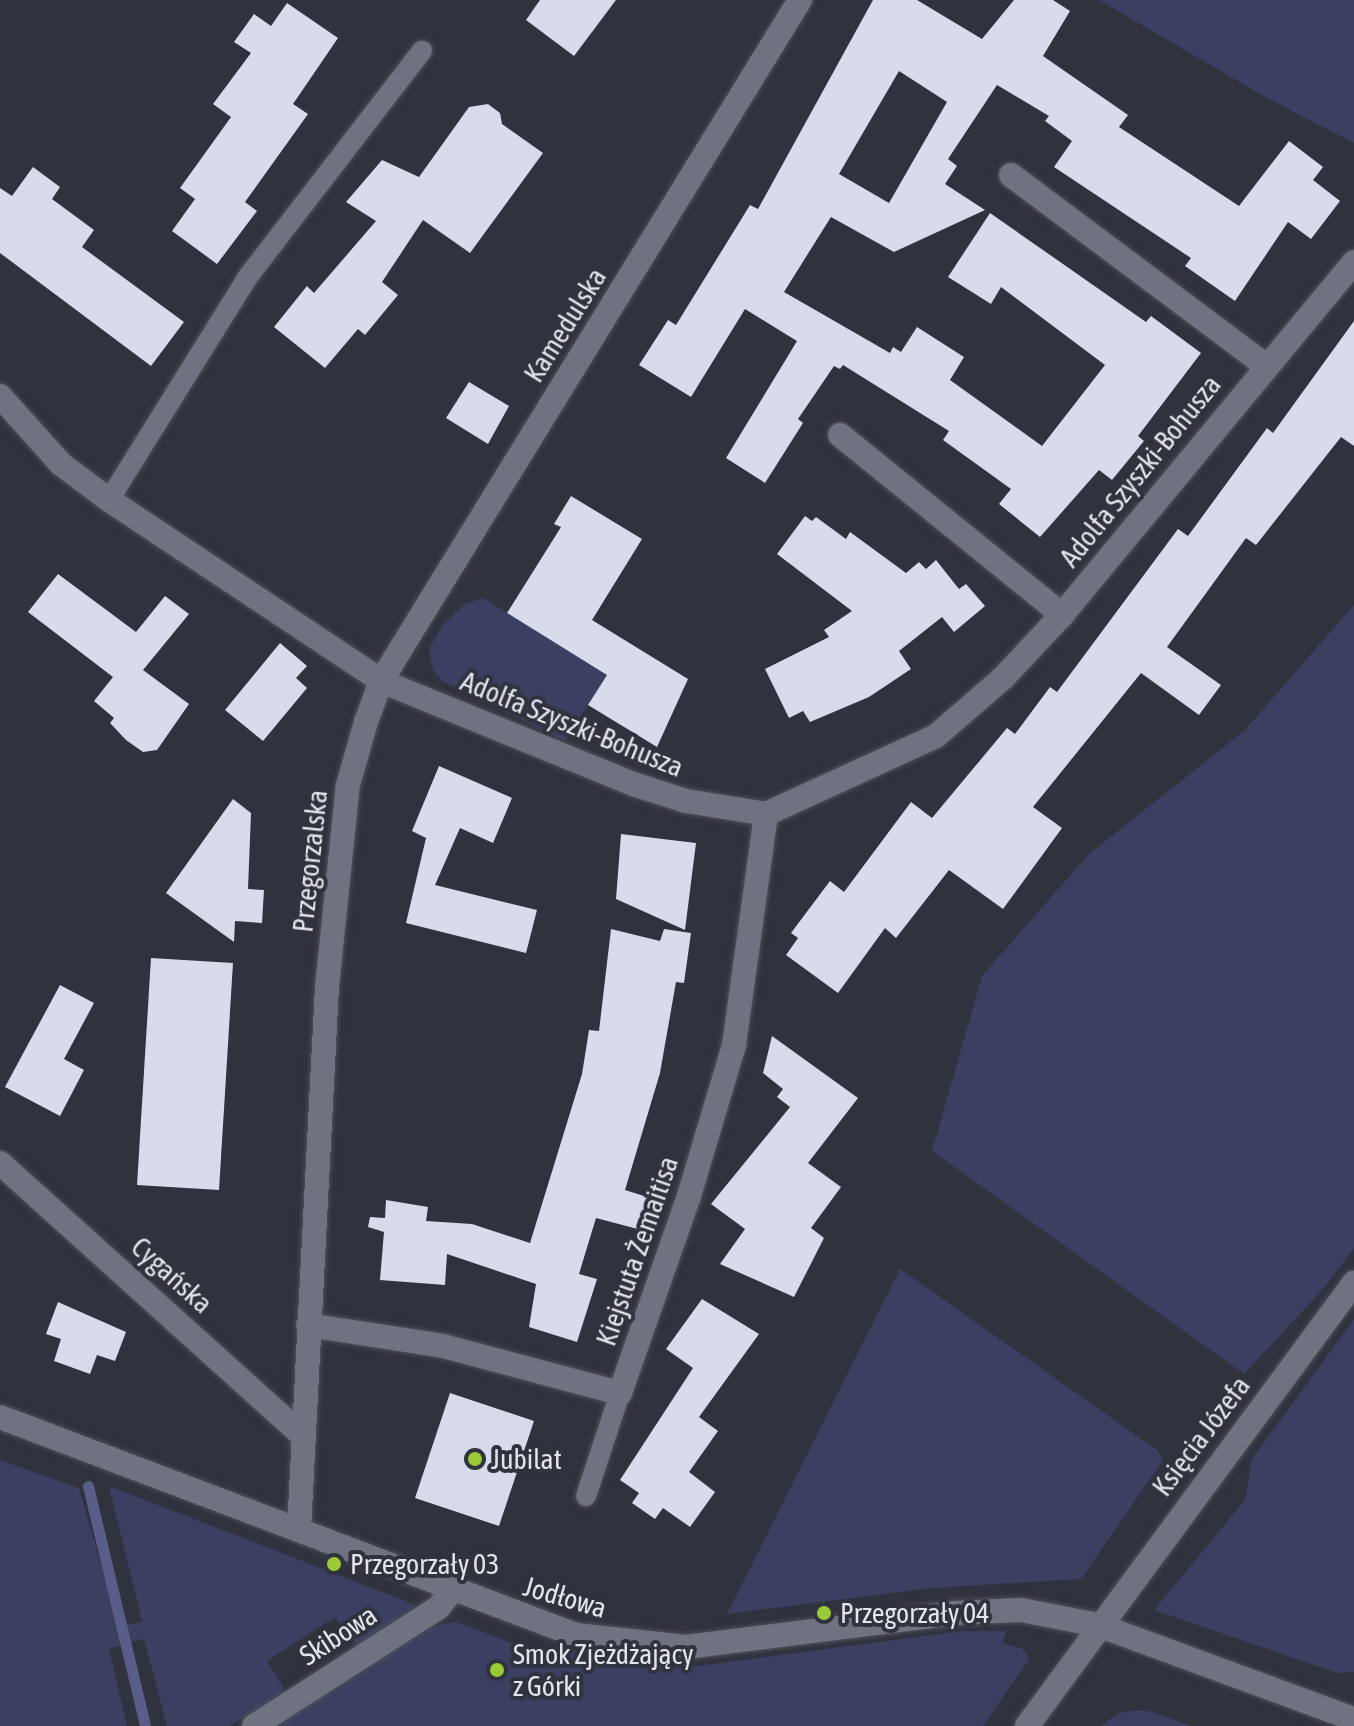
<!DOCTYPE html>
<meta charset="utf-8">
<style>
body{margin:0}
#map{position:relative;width:1354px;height:1726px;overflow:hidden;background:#30323d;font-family:"Asap Condensed",sans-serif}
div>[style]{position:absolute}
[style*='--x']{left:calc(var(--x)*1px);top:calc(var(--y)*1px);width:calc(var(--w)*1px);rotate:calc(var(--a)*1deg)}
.green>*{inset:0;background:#3b4062}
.stream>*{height:11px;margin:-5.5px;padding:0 5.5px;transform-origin:5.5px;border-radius:5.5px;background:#585e89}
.building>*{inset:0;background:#d8dbea}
.roads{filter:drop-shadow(0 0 2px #4d4f58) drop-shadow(0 0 2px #4d4f58)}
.lane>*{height:20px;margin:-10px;padding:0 10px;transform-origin:10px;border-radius:10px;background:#6f727f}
.street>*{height:24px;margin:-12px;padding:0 12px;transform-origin:12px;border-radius:12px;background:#6f727f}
.dots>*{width:22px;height:22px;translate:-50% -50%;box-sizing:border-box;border:4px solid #30323d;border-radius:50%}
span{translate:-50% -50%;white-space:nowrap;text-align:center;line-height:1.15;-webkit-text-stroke:8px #30323d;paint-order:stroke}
.street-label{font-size:28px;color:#e3e5ec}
.poi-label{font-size:28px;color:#e3e5ec}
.left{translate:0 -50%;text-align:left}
</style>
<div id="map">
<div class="green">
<i style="clip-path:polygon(1099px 0,1354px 0,1354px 143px,1267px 98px)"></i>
<i style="clip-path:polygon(483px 598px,608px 674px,565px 741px,442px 681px,433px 670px,429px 649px,443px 624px,465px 604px)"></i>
<i style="clip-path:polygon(1354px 605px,1354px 1248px,1324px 1288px,1244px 1374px,932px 1151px,982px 976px,1089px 854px,1245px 730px)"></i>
<i style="clip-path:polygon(900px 1269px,1157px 1450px,1163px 1460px,1081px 1579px,932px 1588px,727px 1614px)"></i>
<i style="clip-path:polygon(1354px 1319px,1354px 1672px,1337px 1673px,1154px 1610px,1245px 1500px,1252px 1459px)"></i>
<i style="clip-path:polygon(0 1460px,79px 1488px,119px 1627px,142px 1621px,109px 1486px,416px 1605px,356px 1648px,335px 1617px,267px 1661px,287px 1693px,229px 1726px,167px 1726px,144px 1639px,109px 1649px,127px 1726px,0 1726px)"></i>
<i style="clip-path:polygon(456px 1622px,528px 1649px,555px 1647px,655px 1664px,697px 1666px,962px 1631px,1006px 1631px,1002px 1643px,1023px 1649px,1029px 1659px,983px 1726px,272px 1726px,396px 1648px,437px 1625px)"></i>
<i style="clip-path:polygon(1141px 1710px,1152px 1712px,1191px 1726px,1101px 1726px,1118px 1713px)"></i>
</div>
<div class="stream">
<i style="--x:88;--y:1486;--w:247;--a:76.6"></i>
</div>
<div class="building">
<i style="clip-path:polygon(540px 0,616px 0,574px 56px,526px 20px)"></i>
<i style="clip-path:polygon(evenodd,873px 0,917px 0,982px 39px,1014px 0,1053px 0,1070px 11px,1043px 56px,1128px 115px,1119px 127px,1239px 206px,1289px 141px,1323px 167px,1313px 180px,1340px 201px,1311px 239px,1288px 222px,1235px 301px,1185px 266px,1191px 258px,1054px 167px,1072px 141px,1045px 121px,1049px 116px,997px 85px,948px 159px,957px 166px,945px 184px,985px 210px,894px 252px,831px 217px,784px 292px,890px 353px,893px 347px,901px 352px,917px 327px,964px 357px,950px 380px,1042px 446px,1105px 365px,1001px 287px,991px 304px,948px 277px,990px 213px,1146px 322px,1151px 316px,1201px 353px,1138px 436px,1144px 441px,1112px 480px,1099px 470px,1040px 537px,999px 504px,1011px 489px,943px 440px,949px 431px,843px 365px,840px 369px,834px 366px,798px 419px,803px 423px,765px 483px,726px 458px,797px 341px,745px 309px,691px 397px,639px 365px,668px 320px,676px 325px,750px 205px,758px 209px,873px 0,899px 71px,947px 102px,889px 203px,839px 174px,899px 71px)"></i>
<i style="clip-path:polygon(287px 3px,338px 38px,293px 104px,308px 114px,245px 202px,257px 211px,217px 264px,172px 231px,195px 199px,180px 188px,231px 117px,213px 104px,251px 53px,234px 42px,254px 14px,271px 26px)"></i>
<i style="clip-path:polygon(488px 104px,500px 113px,502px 124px,543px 153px,470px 253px,423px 220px,382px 282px,398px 295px,365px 335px,358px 329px,325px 368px,274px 327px,307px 286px,314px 293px,376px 221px,346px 202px,382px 160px,419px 177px,469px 107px)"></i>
<i style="clip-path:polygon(33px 167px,60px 187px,52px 199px,94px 230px,82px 247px,184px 322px,151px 366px,0 253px,0 188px,12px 196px)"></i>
<i style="clip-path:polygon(1354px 321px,1354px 446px,1341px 437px,1256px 545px,1246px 538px,1167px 647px,1221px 685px,1199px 715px,1141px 673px,1033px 807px,1062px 828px,1003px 909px,949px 870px,896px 938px,885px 928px,838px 993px,786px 955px,798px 938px,791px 933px,830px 881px,844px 892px,911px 802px,932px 818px,1007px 728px,1015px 734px,1050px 687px,1057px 692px,1178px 529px,1188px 536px,1267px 428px,1273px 433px)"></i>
<i style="clip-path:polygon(469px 382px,509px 406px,488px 444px,446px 418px)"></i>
<i style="clip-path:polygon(571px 496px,642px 539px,592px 620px,688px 679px,657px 747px,588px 705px,607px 675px,507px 613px,561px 527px,554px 524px)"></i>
<i style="clip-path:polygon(805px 516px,812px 521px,816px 517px,846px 539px,850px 532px,906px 573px,919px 562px,926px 569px,936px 560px,959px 589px,966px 584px,985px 606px,954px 632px,942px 617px,899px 651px,911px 669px,869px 697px,810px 722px,803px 711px,789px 718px,765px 669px,829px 637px,824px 630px,852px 611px,777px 554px)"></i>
<i style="clip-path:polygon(58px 574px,136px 632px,165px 596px,189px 614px,143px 670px,189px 704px,157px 750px,143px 752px,126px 740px,110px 723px,114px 718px,94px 701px,113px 677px,28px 612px)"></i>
<i style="clip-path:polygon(280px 643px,307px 666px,296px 678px,307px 688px,263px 741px,225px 710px)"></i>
<i style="clip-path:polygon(439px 766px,512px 798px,493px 843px,460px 828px,435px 885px,537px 910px,526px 953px,406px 923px,426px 838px,412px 831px)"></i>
<i style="clip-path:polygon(233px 799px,251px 813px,248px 889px,264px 890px,262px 923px,235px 921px,234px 942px,166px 893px)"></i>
<i style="clip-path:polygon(621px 834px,696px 843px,685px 930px,616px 899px)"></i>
<i style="clip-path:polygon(611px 929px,660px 941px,664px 929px,691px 933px,684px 983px,676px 982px,660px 1073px,625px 1190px,660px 1201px,649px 1232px,596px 1218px,579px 1274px,597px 1279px,577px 1342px,529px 1327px,536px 1284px,447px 1254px,445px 1285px,380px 1280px,384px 1232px,368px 1227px,370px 1217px,385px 1218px,386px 1200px,428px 1207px,426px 1221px,472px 1224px,530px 1243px,582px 1074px,589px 1030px,599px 1031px)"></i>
<i style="clip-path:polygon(151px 958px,233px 963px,219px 1190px,137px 1185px)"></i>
<i style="clip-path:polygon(60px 985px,94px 1003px,64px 1059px,84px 1070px,60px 1116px,5px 1087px)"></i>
<i style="clip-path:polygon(772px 1036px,858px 1098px,808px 1163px,841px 1187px,811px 1228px,824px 1238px,794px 1297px,720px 1264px,745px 1229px,711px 1204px,790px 1107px,777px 1097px,783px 1089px,763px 1073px)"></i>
<i style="clip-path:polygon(702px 1299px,759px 1334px,699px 1417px,718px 1431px,689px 1472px,715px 1492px,690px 1527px,663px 1508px,655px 1519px,632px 1503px,639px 1493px,620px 1480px,693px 1368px,666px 1349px)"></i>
<i style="clip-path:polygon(58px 1302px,126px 1332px,115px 1361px,97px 1355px,90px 1374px,54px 1361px,61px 1339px,46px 1334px)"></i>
<i style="clip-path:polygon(450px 1393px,534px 1421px,499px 1526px,415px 1498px)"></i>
</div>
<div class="roads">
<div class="lane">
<i style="--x:109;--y:500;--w:261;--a:-58.1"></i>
<i style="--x:247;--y:278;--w:287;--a:-52.4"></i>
<i style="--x:586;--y:1496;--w:108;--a:-71.7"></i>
</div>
<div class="street">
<i style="--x:1011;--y:175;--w:317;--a:36.8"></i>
<i style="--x:0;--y:396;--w:91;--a:48.1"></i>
<i style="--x:61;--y:464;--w:60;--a:36.9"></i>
<i style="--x:109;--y:500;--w:327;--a:33.6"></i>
<i style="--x:381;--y:681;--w:272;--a:22.2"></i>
<i style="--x:633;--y:784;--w:56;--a:17.8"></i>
<i style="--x:686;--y:801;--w:81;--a:9.2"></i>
<i style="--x:766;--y:814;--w:187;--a:-24.6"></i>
<i style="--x:936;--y:736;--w:89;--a:-40.9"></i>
<i style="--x:1003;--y:678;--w:86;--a:-46.9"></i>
<i style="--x:1062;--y:615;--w:458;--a:-50.4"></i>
<i style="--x:840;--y:435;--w:286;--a:39"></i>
<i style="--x:0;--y:1163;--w:405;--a:42"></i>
<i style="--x:308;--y:1325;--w:137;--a:8.8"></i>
<i style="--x:443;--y:1346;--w:183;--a:14.9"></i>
<i style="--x:620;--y:1393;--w:209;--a:-70.7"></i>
<i style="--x:689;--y:1196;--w:158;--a:-73.4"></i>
<i style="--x:734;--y:1045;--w:233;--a:-82.1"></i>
<i style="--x:0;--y:1417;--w:616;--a:20.73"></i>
<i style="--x:576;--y:1635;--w:111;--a:6.2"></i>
<i style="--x:686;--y:1647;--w:271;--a:-7.2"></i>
<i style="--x:955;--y:1613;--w:66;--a:-2.6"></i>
<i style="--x:1021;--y:1610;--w:78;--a:11"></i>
<i style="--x:1098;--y:1625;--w:273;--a:20.2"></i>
<i style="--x:299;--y:1530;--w:544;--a:-87.05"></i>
<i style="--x:327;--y:987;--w:203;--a:-84.1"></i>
<i style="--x:348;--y:785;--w:66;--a:-74.1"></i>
<i style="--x:366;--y:722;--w:44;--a:-69.9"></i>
<i style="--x:381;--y:681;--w:800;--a:-58.4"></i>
<i style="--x:254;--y:1726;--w:219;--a:-32.7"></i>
<i style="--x:438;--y:1608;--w:22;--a:-51"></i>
<i style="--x:1027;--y:1726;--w:551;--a:-53.57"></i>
</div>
</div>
<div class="dots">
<i style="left:475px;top:1459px;background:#99cb36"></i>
<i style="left:334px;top:1564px;background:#99cb36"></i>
<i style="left:824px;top:1613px;background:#99cb36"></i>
<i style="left:497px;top:1670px;background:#99cb36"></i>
</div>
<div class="street-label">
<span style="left:565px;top:325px;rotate:-58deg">Kamedulska</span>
<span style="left:1140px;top:471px;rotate:-51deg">Adolfa Szyszki-Bohusza</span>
<span style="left:572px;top:724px;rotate:22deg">Adolfa Szyszki-Bohusza</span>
<span style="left:310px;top:861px;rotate:-84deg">Przegorzalska</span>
<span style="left:637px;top:1251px;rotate:-71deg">Kiejstuta Żemaitisa</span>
<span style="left:172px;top:1275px;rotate:42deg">Cygańska</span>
<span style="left:1201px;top:1436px;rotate:-53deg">Księcia Józefa</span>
<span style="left:565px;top:1597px;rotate:16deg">Jodłowa</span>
<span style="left:338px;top:1635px;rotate:-33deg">Skibowa</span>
</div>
<div class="poi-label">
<span class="left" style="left:491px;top:1459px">Jubilat</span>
<span class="left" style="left:350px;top:1564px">Przegorzały 03</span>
<span class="left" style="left:840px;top:1613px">Przegorzały 04</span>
<span class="left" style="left:513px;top:1670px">Smok Zjeżdżający<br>z Górki</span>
</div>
</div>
